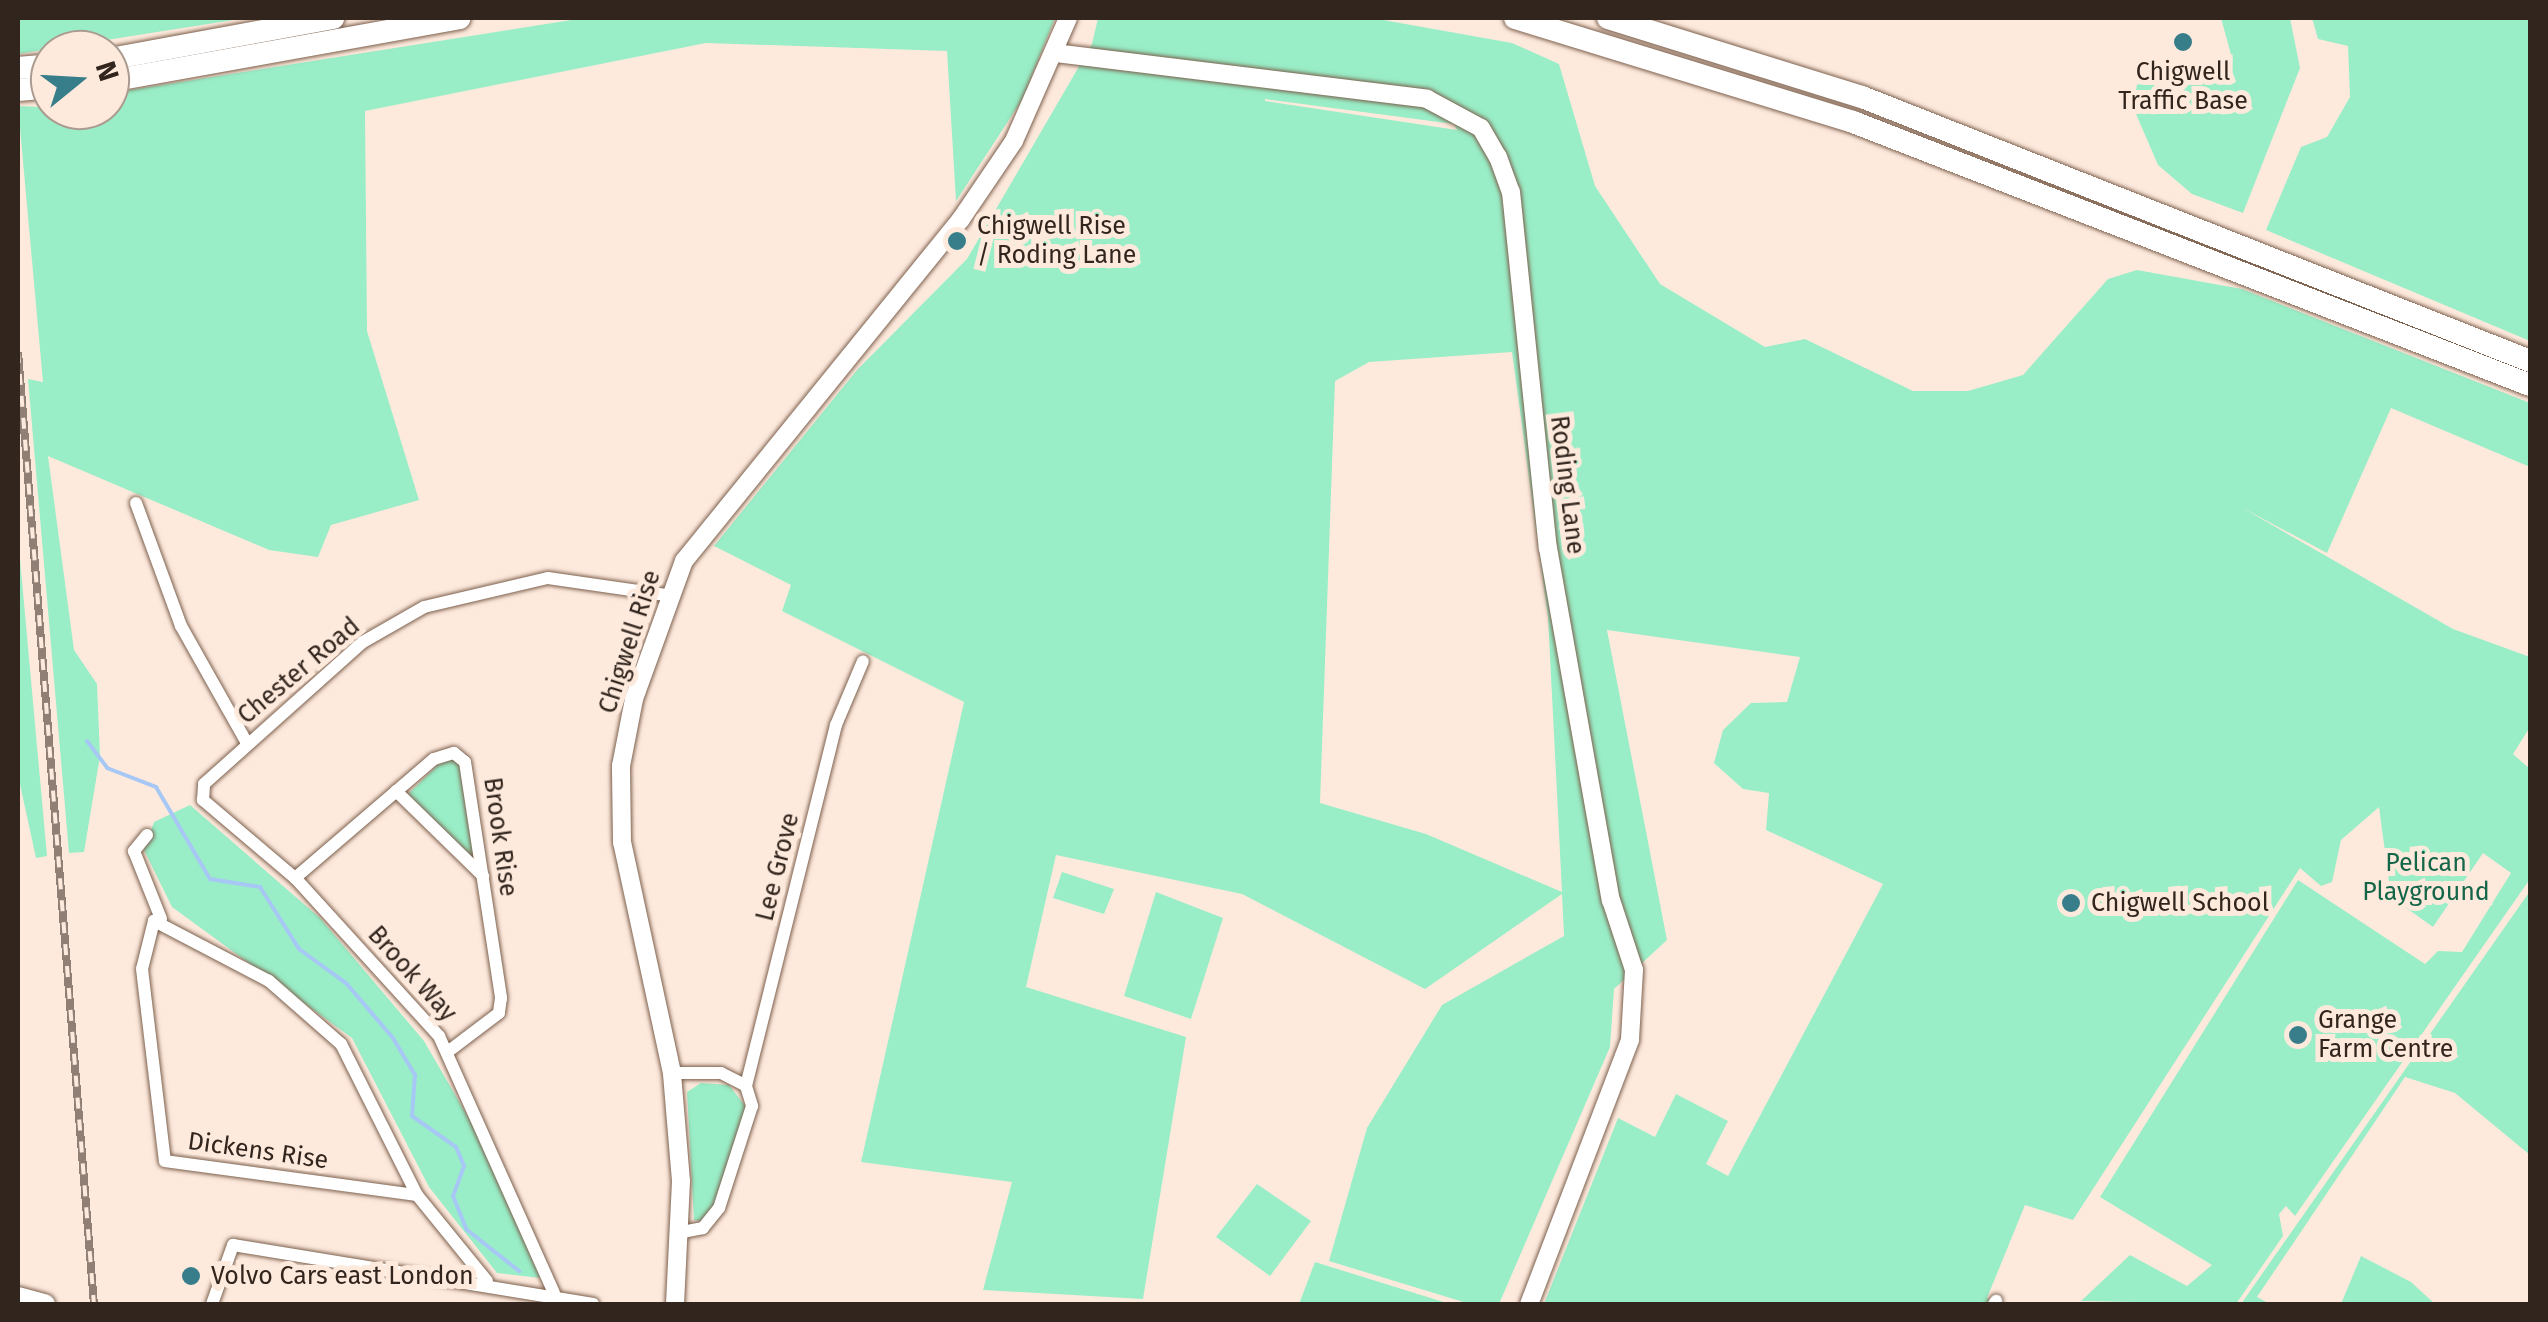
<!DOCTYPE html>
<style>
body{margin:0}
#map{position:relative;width:2548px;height:1322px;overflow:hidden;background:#feeadd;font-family:"Fira Sans",sans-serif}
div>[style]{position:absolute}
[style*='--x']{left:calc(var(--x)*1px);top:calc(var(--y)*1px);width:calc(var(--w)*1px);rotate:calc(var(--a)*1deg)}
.green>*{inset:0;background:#99eec7}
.stream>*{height:4px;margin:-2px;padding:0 2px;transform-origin:2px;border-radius:2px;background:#a7c8f4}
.roads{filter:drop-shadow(0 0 2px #7c604d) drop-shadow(0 0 2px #7c604d)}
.street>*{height:12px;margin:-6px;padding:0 6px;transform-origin:6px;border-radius:6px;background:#fff}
.secondary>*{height:18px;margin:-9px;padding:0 9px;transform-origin:9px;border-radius:9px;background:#fff}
.primary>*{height:20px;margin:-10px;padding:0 10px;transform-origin:10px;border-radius:10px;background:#fff}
.highway>*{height:22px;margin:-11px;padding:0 11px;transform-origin:11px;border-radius:11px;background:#fff}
.rail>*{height:8px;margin-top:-4px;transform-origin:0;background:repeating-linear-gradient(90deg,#feeadd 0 11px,#8f7f75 0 22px);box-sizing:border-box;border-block:2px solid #8f7f75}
.dots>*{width:28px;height:28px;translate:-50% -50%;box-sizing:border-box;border:5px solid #feeadd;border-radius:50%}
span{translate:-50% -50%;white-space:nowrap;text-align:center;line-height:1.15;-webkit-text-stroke:10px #feeadd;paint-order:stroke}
.poi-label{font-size:25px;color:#31251d}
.left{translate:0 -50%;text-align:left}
.street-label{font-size:25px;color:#31251d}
.park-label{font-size:25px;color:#146649}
.frame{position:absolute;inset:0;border:20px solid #31251d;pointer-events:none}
.north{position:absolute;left:30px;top:30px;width:100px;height:100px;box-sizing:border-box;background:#feeadd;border:2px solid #ac9b90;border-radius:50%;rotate:72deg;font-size:28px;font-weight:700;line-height:40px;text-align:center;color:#31251d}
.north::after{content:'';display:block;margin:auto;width:35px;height:45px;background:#387e8a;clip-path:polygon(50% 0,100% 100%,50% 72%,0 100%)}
</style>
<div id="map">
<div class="green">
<i style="clip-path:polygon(18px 18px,246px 18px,18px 54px)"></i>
<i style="clip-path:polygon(584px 18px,1055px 18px,1022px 100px,956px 201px,947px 51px,706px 43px,365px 111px,367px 331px,419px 500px,331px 525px,318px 557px,269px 550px,48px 456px,74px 650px,97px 684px,100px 756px,84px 852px,69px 853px,28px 379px,43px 382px,18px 106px,110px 110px,110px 93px)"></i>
<i style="clip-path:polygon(evenodd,1098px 18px,1372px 18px,1512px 43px,1559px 64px,1595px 186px,1660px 284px,1765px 347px,1805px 339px,1913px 391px,1968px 391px,2023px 375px,2108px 279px,2137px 270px,2242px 289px,2530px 403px,2530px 467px,2391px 408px,2327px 553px,2241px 507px,2453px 629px,2530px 657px,2530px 727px,2513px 754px,2530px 769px,2530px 879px,2295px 1216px,2286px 1206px,2279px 1214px,2283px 1236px,2236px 1304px,2081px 1301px,2130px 1255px,2187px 1286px,2212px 1265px,2100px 1197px,2298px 880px,2425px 964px,2438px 951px,2462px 952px,2511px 873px,2483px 853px,2433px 927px,2391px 897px,2379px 807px,2341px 840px,2332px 882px,2321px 886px,2300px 868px,2073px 1220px,2025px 1205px,1987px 1298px,1996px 1304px,1544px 1304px,1618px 1118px,1655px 1137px,1676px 1094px,1728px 1121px,1706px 1164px,1728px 1176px,1883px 884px,1766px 830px,1769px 793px,1743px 789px,1714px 763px,1723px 730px,1751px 703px,1787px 702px,1800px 657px,1607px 630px,1667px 940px,1614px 989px,1610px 1047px,1499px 1304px,1470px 1304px,1329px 1261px,1367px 1128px,1442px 1005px,1564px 936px,1562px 894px,1425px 989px,1242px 894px,1056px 855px,1026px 987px,1186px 1037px,1143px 1299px,983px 1290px,1012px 1182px,861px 1162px,964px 702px,782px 611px,791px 585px,714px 546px,857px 370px,967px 259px,1092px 44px,1098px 18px,1265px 99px,1454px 124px,1457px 130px,1265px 101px,1265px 99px,1098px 18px,1512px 352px,1548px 617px,1562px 892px,1426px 834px,1320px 803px,1335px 381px,1369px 362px,1512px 352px)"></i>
<i style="clip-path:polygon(2221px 18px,2290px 18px,2300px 68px,2243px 213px,2192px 194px,2158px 165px,2127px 93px,2140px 83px,2210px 81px,2233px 62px)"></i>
<i style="clip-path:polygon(2312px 18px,2530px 18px,2530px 341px,2266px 230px,2301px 147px,2327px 137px,2350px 97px,2348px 46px,2318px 39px)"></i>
<i style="clip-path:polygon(18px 537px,47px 856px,36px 858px,18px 775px)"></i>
<i style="clip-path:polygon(445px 758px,465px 762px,475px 861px,408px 794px)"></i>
<i style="clip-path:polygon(190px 805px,320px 918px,424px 1041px,490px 1155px,540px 1278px,497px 1273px,429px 1187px,352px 1038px,172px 907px,144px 850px,154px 822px)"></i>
<i style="clip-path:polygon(1062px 872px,1114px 889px,1104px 914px,1053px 898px)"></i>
<i style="clip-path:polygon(2530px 891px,2530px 1155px,2455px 1093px,2405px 1077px,2257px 1297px,2270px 1304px,2241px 1304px)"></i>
<i style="clip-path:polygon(1156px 892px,1223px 918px,1191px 1019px,1124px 996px)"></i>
<i style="clip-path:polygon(701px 1083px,729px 1085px,746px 1107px,717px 1206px,703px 1221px,694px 1220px,687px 1092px)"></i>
<i style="clip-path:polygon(1257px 1184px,1311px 1221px,1270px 1276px,1216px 1237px)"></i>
<i style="clip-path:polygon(2361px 1256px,2411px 1282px,2435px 1304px,2341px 1304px)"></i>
<i style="clip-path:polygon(1315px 1262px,1450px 1304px,1299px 1304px)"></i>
</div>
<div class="stream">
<i style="--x:87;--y:741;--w:34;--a:53"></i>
<i style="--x:107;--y:768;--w:53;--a:21.2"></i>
<i style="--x:156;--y:787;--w:107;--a:59.6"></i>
<i style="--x:210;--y:879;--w:51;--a:9.1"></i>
<i style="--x:260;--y:887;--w:73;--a:57.8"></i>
<i style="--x:299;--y:949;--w:58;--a:35.9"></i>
<i style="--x:346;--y:983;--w:72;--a:49.5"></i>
<i style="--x:393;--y:1038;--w:43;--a:59.3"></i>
<i style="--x:415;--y:1075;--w:41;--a:94.2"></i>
<i style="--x:412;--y:1116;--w:54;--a:35.2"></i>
<i style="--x:456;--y:1147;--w:21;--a:67"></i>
<i style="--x:464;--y:1166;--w:32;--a:110"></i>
<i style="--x:453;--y:1196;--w:35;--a:68"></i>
<i style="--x:466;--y:1229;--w:68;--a:38.4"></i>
</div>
<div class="roads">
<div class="street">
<i style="--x:136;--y:503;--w:131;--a:69.9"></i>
<i style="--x:181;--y:626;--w:134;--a:60.6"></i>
<i style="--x:396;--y:791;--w:122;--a:44.3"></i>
<i style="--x:147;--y:835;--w:21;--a:129"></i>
<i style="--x:134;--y:851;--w:73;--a:68.3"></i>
<i style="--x:295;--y:878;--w:183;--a:-40.6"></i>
<i style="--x:434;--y:759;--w:21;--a:-17"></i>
<i style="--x:454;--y:753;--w:14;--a:39"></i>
<i style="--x:465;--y:762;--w:239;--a:81.3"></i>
<i style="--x:501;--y:998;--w:15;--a:98"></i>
<i style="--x:499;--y:1013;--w:63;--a:142.8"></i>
<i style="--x:672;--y:1073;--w:49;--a:0"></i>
<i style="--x:721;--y:1073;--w:28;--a:27"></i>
<i style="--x:746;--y:1086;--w:21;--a:73"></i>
<i style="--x:752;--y:1106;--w:107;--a:107.9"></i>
<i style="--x:719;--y:1208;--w:26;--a:129"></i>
<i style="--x:703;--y:1228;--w:21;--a:169"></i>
<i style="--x:746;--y:1086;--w:372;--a:-76"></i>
<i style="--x:836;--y:725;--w:69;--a:-67.1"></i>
<i style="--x:417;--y:1195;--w:169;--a:-116.7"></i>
<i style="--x:341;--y:1044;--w:96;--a:-138.8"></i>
<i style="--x:269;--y:981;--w:130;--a:-152.4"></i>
<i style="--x:154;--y:921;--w:49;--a:104"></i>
<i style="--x:142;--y:969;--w:193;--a:83.2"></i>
<i style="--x:165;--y:1161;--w:254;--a:7.7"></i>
<i style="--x:417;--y:1195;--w:111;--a:50.9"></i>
<i style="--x:554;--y:1293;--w:282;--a:-114.1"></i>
<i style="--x:439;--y:1036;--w:214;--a:-132.3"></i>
<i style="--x:295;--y:878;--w:121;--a:-139.7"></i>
<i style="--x:203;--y:800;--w:16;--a:-86"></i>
<i style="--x:204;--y:784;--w:213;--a:-41.8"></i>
<i style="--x:363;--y:642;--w:70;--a:-29.8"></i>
<i style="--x:424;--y:607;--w:127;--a:-13.2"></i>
<i style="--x:548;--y:578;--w:119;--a:8.2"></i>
<i style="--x:212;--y:1304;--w:63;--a:-70.4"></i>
<i style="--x:233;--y:1245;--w:365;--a:9.3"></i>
<i style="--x:1994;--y:1304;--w:4;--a:-56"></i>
</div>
<div class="secondary">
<i style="--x:1055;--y:53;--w:375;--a:7"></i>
<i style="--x:1427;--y:99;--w:61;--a:28.2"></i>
<i style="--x:1481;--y:128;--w:34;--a:60"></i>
<i style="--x:1498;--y:157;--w:37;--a:70"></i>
<i style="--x:1511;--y:192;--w:358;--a:84.1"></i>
<i style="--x:1548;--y:548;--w:358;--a:79.9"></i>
<i style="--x:1611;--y:900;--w:74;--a:71.8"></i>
<i style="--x:1634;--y:970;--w:70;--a:93.3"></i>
<i style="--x:1630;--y:1040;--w:283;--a:110.9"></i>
<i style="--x:675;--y:1304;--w:123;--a:-87.2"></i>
<i style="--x:681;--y:1181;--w:108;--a:-94.8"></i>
<i style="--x:672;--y:1073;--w:236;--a:-102.2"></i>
<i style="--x:622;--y:842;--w:76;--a:-90.8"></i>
<i style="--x:621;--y:766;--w:68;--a:-79"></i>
<i style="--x:634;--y:699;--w:147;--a:-70.1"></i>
<i style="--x:684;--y:561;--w:440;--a:-51"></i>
<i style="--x:961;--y:219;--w:94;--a:-55.8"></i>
<i style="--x:1014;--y:141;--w:134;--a:-66.3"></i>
</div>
<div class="primary">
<i style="--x:18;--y:1297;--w:28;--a:15"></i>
</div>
<div class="highway">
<i style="--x:1515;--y:18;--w:354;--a:17.1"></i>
<i style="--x:1853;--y:122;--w:726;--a:21.23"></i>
<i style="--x:1608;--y:18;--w:266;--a:17.3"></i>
<i style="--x:1862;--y:97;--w:718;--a:21.56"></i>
<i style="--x:110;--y:59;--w:227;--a:-10.4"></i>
<i style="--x:18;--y:68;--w:32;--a:-5"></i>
<i style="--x:110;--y:81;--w:355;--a:-10.2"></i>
<i style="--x:18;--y:90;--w:32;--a:-5"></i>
</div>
</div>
<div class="rail">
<i style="--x:18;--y:352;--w:955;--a:85.44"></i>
</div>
<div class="dots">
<i style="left:2183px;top:42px;background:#387e8a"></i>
<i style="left:957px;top:241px;background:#387e8a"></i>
<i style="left:2071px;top:903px;background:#387e8a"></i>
<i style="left:2298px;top:1035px;background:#387e8a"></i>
<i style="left:191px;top:1276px;background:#387e8a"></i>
</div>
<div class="poi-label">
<span style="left:2183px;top:87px">Chigwell<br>Traffic Base</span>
<span class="left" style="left:977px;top:241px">Chigwell Rise<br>/ Roding Lane</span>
<span class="left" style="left:2091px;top:903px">Chigwell School</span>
<span class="left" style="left:2318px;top:1035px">Grange<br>Farm Centre</span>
<span class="left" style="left:211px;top:1276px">Volvo Cars east London</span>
</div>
<div class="street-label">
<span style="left:1567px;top:485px;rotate:83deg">Roding Lane</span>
<span style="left:630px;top:642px;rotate:-72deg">Chigwell Rise</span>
<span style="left:299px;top:671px;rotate:-40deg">Chester Road</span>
<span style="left:500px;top:837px;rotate:82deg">Brook Rise</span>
<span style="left:778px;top:867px;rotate:-76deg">Lee Grove</span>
<span style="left:412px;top:974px;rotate:48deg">Brook Way</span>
<span style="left:258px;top:1151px;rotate:8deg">Dickens Rise</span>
</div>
<div class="park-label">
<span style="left:2426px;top:878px">Pelican<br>Playground</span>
</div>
<div class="frame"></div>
<div class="north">N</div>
</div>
